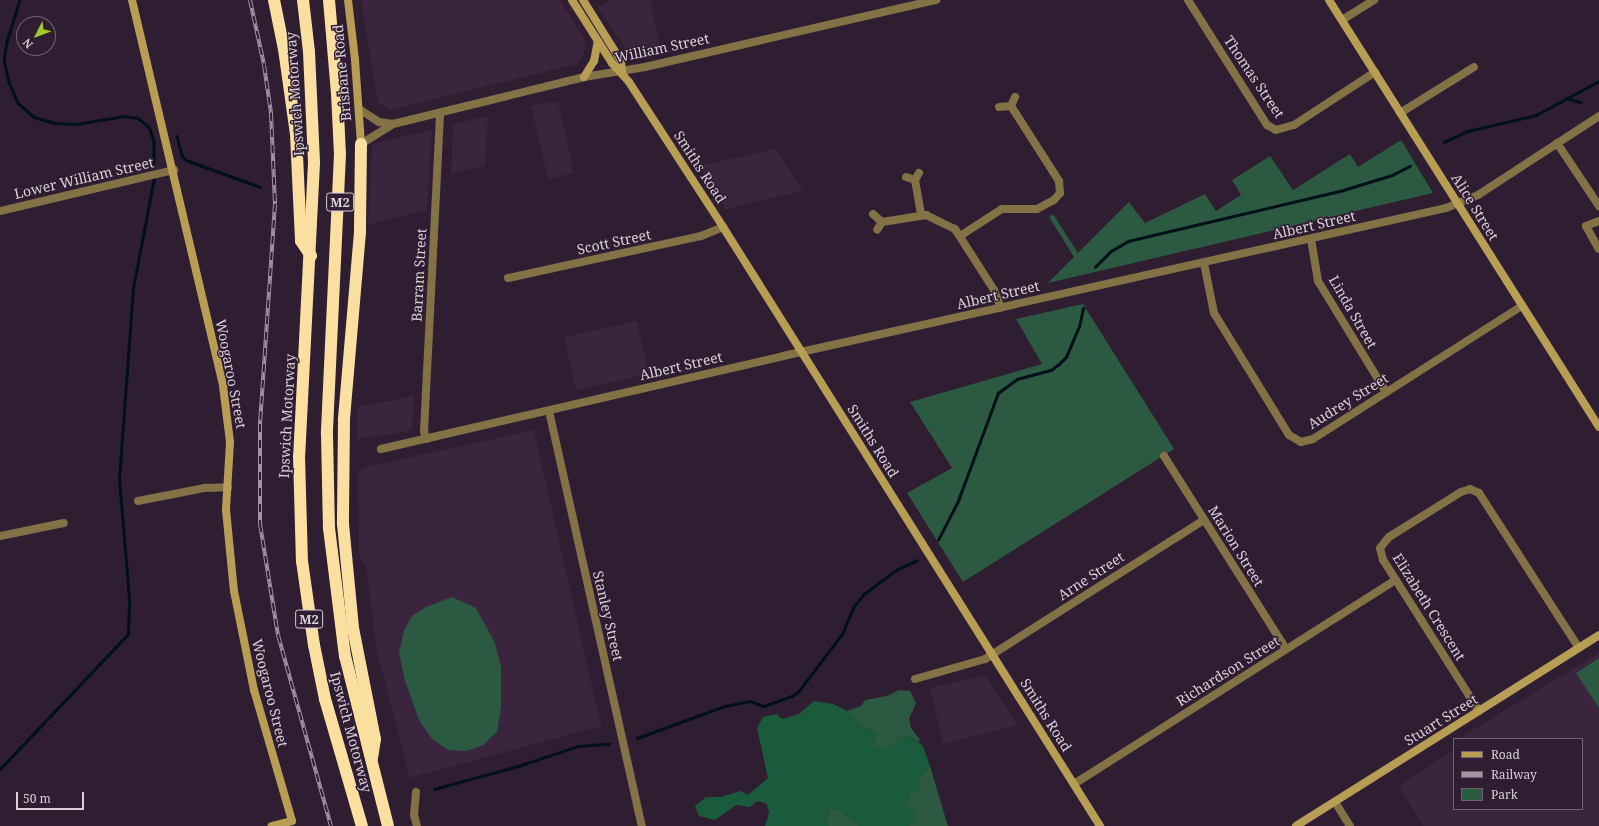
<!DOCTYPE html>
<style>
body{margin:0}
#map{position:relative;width:1599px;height:826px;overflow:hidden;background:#2f1d31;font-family:"Noto Serif",serif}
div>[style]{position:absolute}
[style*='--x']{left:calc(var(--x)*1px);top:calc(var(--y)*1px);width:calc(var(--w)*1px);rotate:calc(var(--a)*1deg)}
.built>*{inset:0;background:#3b243d}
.green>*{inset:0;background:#2b5941}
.forest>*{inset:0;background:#1b5b3d}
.stream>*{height:2.5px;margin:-1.25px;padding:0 1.25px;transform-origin:1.25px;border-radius:1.25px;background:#001019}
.street>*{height:8px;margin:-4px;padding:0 4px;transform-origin:4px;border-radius:4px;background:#827246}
.secondary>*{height:8px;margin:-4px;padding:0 4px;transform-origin:4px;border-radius:4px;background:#b89d55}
.highway>*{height:12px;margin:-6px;padding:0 6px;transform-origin:6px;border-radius:6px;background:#f9e0a0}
.rail>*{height:4px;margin-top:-2px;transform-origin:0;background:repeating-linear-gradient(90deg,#2f1d31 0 8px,#a193a2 0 16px);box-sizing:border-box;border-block:1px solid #a193a2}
span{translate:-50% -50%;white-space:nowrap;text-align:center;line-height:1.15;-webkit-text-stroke:3px #2f1d31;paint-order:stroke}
.shield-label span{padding:1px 3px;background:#2f1d31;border:1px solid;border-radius:3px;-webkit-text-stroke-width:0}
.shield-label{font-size:13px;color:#dacedb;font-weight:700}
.street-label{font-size:14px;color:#dacedb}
.legend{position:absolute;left:1453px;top:738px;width:130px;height:72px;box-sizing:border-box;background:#2f1d31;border:1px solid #736475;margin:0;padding:5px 7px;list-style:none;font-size:12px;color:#dacedb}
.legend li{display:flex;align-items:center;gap:8px;height:20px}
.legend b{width:20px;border:1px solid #736475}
.north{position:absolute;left:16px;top:16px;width:40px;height:40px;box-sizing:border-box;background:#2f1d31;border:1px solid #736475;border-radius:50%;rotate:228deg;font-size:11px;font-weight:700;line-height:16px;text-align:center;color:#dacedb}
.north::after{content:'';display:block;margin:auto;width:14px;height:18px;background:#a1c929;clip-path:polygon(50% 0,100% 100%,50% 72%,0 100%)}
.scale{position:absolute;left:16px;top:792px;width:68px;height:18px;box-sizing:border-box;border:2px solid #dacedb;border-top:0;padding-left:5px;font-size:12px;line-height:14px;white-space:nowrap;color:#dacedb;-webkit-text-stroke:3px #2f1d31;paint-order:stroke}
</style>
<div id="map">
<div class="built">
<i style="clip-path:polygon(361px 0,560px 0,584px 38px,586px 48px,581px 60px,577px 64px,390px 110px,378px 103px)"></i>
<i style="clip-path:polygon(610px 0,653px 0,651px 5px,661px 49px,635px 55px,627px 51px,598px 8px)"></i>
<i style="clip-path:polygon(558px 101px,574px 173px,548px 179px,531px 106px)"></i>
<i style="clip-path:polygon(488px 116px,485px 166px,451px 174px,453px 124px)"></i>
<i style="clip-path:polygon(432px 130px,427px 210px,368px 225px,372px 144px)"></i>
<i style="clip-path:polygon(776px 149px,803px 191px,726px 209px,699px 166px)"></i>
<i style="clip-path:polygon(637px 321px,649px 374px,576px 390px,564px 337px)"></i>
<i style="clip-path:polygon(414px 396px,412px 427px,409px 431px,357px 439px,358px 407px)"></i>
<i style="clip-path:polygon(534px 430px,601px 726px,410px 778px,376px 648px,366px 566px,359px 555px,358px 471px,370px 466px)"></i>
<i style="clip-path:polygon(1599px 653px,1599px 826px,1423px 826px,1399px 786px,1454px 749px,1454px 809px,1582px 809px,1582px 739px,1458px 739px)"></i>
<i style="clip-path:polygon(985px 675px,1018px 725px,943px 744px,930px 688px)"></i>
</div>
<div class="green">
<i style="clip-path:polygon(1401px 140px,1433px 193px,1048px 283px,1074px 257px,1049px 217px,1053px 214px,1078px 253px,1129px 202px,1145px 223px,1205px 194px,1216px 211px,1241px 195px,1232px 180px,1270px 156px,1293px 190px,1350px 154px,1358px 167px)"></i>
<i style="clip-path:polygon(1083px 304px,1174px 449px,963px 582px,907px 493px,952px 468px,910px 402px,1042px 364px,1016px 319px)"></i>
<i style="clip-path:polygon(452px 597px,476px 608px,495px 643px,501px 666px,501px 707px,497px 732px,483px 745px,467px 751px,448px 750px,432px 739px,419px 720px,405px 681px,399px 653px,404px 630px,412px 616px,426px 607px)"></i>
<i style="clip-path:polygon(1599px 658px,1599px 708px,1576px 673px)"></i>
<i style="clip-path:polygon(899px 690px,910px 691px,916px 703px,909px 719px,911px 728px,920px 740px,918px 742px,910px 736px,900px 738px,891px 747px,872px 747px,878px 734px,860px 725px,847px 711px,861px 706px,865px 700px,887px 696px)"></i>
<i style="clip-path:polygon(930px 766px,948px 826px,907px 826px,915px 819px,905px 804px,918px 780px)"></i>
<i style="clip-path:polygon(831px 808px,841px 811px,860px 826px,828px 826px,826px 818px)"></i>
</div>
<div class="forest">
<i style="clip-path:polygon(814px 701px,833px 704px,847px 711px,860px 725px,878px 734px,872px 747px,891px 747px,900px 738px,910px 736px,923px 746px,930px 766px,918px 780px,921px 789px,911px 793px,905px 804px,912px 808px,915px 820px,907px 826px,860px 826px,841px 811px,831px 808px,826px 818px,828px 826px,765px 826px,769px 813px,767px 804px,757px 801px,750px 807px,736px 805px,715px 820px,699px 816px,695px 806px,706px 797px,721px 797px,741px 791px,748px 795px,768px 778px,757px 728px,763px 717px,777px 714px,782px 719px,799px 714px)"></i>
</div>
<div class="stream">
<i style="--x:20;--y:0;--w:44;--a:107.2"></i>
<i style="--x:7;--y:42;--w:18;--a:99"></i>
<i style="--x:4;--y:60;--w:23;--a:77"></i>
<i style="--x:9;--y:82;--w:23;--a:67"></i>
<i style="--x:18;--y:103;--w:21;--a:41"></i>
<i style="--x:34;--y:117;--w:22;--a:16"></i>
<i style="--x:55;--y:123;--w:21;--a:3"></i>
<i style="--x:76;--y:124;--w:50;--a:-9.3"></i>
<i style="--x:125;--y:116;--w:13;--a:9"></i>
<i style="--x:138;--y:118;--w:14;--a:39"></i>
<i style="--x:149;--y:127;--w:15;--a:70"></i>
<i style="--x:154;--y:141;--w:25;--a:90"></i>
<i style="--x:1566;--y:98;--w:15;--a:16"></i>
<i style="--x:177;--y:136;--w:20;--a:75"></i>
<i style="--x:182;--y:155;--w:6;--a:51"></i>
<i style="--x:186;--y:160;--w:79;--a:20"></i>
<i style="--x:1444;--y:142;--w:26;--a:-25"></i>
<i style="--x:1468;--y:131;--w:70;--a:-13.2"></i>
<i style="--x:1536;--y:115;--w:72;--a:-28.4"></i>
<i style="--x:1095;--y:267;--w:23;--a:-45"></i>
<i style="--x:1111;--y:251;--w:20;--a:-30"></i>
<i style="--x:1128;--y:241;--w:218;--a:-13.3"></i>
<i style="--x:1340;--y:191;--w:54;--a:-17.1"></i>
<i style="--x:1392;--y:175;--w:20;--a:-27"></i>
<i style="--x:938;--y:540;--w:44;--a:-62.9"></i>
<i style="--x:958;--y:501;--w:115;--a:-69.7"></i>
<i style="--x:998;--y:393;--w:24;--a:-36"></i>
<i style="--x:1017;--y:379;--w:35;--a:-15"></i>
<i style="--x:1051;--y:370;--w:10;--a:-37"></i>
<i style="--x:1059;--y:364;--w:10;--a:-45"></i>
<i style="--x:1066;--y:357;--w:33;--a:-67"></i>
<i style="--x:1079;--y:327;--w:19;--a:-78"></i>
<i style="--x:637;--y:738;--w:94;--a:-20"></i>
<i style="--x:725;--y:706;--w:25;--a:-11"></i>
<i style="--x:750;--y:701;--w:15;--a:20"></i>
<i style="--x:764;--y:706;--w:30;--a:-20"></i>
<i style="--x:792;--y:696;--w:7;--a:-34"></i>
<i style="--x:798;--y:692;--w:73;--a:-52.8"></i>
<i style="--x:842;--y:634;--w:30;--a:-67"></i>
<i style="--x:854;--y:606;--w:16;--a:-50"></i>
<i style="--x:864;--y:594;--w:40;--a:-37"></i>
<i style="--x:896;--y:570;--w:23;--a:-25"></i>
<i style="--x:0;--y:769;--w:186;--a:-46.5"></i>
<i style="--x:128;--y:634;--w:36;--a:-88"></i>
<i style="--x:129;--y:598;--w:119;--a:-94.8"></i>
<i style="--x:119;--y:479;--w:192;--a:-85.8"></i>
<i style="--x:133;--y:288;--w:112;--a:-79.2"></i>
<i style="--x:434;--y:789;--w:87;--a:-15.3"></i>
<i style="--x:518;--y:766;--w:63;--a:-18.4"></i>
<i style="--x:578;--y:746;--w:31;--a:-4"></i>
</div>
<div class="street">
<i style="--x:1188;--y:0;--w:148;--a:57.7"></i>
<i style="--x:1267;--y:125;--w:10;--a:29"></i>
<i style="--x:1276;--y:130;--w:19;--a:-16"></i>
<i style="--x:1294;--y:125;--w:97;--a:-33.2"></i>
<i style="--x:1342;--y:20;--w:38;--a:-32"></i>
<i style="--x:999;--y:107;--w:12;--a:-5"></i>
<i style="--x:359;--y:109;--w:24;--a:33"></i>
<i style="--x:379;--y:122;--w:14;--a:8"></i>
<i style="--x:393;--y:124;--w:197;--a:-13.8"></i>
<i style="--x:584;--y:77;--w:62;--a:-9.3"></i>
<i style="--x:645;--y:67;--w:299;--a:-13"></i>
<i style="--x:1400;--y:113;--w:87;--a:-31.9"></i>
<i style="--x:1557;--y:143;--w:76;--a:56.3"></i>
<i style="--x:361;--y:144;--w:38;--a:-32"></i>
<i style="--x:919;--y:173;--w:8;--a:120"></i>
<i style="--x:915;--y:180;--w:36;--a:80"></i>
<i style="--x:906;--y:177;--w:9;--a:18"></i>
<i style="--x:0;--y:211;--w:179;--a:-13.3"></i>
<i style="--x:873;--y:214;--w:12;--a:42"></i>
<i style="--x:882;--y:222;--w:9;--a:122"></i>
<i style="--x:1599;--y:221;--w:14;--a:159"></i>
<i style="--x:1586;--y:226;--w:26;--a:61"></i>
<i style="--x:882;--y:222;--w:45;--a:-9"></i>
<i style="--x:926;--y:215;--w:32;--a:26"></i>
<i style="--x:955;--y:229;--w:72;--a:57.4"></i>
<i style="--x:994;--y:290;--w:19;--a:69"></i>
<i style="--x:960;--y:236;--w:50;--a:-32.7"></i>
<i style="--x:1002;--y:209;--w:35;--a:0"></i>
<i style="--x:1037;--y:209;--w:19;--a:-28"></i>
<i style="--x:1054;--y:200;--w:9;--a:-49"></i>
<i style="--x:1060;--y:193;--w:12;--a:-95"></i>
<i style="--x:1059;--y:181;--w:89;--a:-122.6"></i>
<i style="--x:1011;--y:106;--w:10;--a:-66"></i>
<i style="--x:1311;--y:239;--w:43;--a:80.5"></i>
<i style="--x:1318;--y:281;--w:130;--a:58.5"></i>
<i style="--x:1204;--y:263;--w:51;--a:78.7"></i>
<i style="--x:1214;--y:313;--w:143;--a:58.4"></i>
<i style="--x:1289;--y:435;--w:14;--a:30"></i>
<i style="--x:1301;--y:442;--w:12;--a:-14"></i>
<i style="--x:1313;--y:439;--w:248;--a:-32.5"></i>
<i style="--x:508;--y:278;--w:198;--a:-12.3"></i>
<i style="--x:701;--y:236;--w:24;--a:-22"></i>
<i style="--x:549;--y:411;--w:425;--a:77.4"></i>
<i style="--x:426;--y:439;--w:8;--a:-104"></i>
<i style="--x:424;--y:431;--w:319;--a:-87.1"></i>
<i style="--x:381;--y:449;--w:413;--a:-13"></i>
<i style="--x:783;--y:356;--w:679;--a:-12.58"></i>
<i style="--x:1446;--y:208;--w:35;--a:-22"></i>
<i style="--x:1478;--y:195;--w:145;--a:-33.1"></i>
<i style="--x:1164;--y:456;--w:228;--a:57.7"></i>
<i style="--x:138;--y:501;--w:67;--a:-11.1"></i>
<i style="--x:204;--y:488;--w:24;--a:-2"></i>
<i style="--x:0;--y:536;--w:65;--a:-11.5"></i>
<i style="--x:915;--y:679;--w:73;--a:-15.9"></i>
<i style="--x:985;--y:659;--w:259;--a:-32.4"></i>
<i style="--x:1479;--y:711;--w:179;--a:-122.4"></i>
<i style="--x:1383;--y:560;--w:12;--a:-104"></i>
<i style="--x:1380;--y:548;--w:14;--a:-51"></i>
<i style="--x:1389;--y:537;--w:85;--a:-32"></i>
<i style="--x:1461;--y:492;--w:9;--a:-18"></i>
<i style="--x:1470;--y:489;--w:10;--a:24"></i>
<i style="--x:1479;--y:493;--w:184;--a:57.2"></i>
<i style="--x:1074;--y:784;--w:381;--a:-32.4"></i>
<i style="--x:416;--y:792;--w:23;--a:95"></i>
<i style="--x:414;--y:815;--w:11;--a:75"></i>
<i style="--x:1335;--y:802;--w:28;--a:58"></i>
</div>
<div class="secondary">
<i style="--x:132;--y:0;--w:397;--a:76.7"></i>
<i style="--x:223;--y:386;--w:56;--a:82.9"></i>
<i style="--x:230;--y:442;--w:68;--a:93.4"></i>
<i style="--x:226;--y:510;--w:81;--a:84.4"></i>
<i style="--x:234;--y:591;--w:101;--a:78.6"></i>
<i style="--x:254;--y:690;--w:136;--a:73.8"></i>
<i style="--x:292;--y:821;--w:21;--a:166"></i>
<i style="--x:348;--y:0;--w:60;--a:83.3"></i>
<i style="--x:355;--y:60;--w:84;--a:85.9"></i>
<i style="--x:572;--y:0;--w:75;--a:57.6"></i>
<i style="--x:612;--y:63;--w:25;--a:48"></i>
<i style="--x:629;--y:82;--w:173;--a:57"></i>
<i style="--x:723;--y:227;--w:708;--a:57.81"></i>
<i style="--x:583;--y:0;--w:72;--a:58.1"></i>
<i style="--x:621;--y:61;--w:10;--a:84"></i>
<i style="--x:1329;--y:0;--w:505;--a:57.69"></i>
<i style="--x:584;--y:77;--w:19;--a:-58"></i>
<i style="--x:594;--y:61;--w:20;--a:-79"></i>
<i style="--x:1296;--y:826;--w:358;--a:-32.2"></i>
</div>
<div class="highway">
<i style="--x:274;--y:0;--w:50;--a:78.5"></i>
<i style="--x:284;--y:49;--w:86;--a:82"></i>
<i style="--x:296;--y:134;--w:107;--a:87.3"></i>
<i style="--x:301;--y:241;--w:18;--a:56"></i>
<i style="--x:303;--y:0;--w:52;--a:83.4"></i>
<i style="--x:309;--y:52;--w:111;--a:87.4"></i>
<i style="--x:314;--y:163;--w:293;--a:92.9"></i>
<i style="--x:299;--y:456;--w:105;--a:88.4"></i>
<i style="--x:302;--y:561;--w:85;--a:81.9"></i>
<i style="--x:314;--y:645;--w:55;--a:78.5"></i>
<i style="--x:325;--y:699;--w:132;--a:73.8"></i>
<i style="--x:329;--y:0;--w:93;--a:85.1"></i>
<i style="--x:337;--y:93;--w:61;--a:87.2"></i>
<i style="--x:340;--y:154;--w:280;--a:92.7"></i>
<i style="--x:327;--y:434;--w:94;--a:88.8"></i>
<i style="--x:329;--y:528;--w:129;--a:82.9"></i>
<i style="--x:345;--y:656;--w:175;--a:75.8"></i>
<i style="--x:361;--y:144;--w:88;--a:90.7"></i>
<i style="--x:360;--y:232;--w:189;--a:94.9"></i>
<i style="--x:344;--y:420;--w:104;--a:90.6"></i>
<i style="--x:343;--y:524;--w:104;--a:84.5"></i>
<i style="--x:353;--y:628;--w:113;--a:78.8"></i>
<i style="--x:375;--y:739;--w:19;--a:99"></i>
</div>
<div class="rail">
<i style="--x:250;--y:0;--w:66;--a:77.8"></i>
<i style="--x:264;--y:65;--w:49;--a:81.7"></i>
<i style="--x:271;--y:113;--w:91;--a:87.5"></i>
<i style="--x:275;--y:204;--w:221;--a:93.9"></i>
<i style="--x:260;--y:424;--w:100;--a:90"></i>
<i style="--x:260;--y:524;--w:112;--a:80.8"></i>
<i style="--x:278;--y:635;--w:198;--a:74.5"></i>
</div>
<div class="shield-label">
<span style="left:340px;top:202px">M2</span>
<span style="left:309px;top:619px">M2</span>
</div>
<div class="street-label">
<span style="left:662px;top:48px;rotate:-12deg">William Street</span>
<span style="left:342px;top:73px;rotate:-95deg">Brisbane Road</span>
<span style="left:1254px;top:77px;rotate:56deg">Thomas Street</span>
<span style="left:295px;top:94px;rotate:-94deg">Ipswich Motorway</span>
<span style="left:700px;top:167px;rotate:57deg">Smiths Road</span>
<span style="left:84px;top:178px;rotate:-13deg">Lower William Street</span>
<span style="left:1475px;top:207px;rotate:58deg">Alice Street</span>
<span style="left:1314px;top:225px;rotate:-13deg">Albert Street</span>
<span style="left:614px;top:242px;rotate:-12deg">Scott Street</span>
<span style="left:419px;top:275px;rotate:-87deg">Barram Street</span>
<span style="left:998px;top:295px;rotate:-13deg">Albert Street</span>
<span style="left:1353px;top:312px;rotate:60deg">Linda Street</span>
<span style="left:681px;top:366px;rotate:-13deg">Albert Street</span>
<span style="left:231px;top:374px;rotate:79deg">Woogaroo Street</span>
<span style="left:1348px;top:401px;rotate:-32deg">Audrey Street</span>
<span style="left:287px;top:416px;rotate:-87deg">Ipswich Motorway</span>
<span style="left:873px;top:441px;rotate:58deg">Smiths Road</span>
<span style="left:1236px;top:546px;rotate:58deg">Marion Street</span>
<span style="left:1091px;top:576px;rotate:-33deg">Arne Street</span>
<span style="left:1429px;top:607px;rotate:58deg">Elizabeth Crescent</span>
<span style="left:608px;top:616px;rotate:77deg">Stanley Street</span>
<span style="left:1228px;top:671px;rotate:-32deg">Richardson Street</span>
<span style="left:270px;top:693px;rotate:76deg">Woogaroo Street</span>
<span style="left:1046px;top:715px;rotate:58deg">Smiths Road</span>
<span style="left:1441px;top:720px;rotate:-32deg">Stuart Street</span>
<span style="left:351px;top:732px;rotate:75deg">Ipswich Motorway</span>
</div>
<ul class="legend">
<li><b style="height:5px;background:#b89d55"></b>Road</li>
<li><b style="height:5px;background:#a193a2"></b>Railway</li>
<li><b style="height:11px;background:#2b5941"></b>Park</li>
</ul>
<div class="north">N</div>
<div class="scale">50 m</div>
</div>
